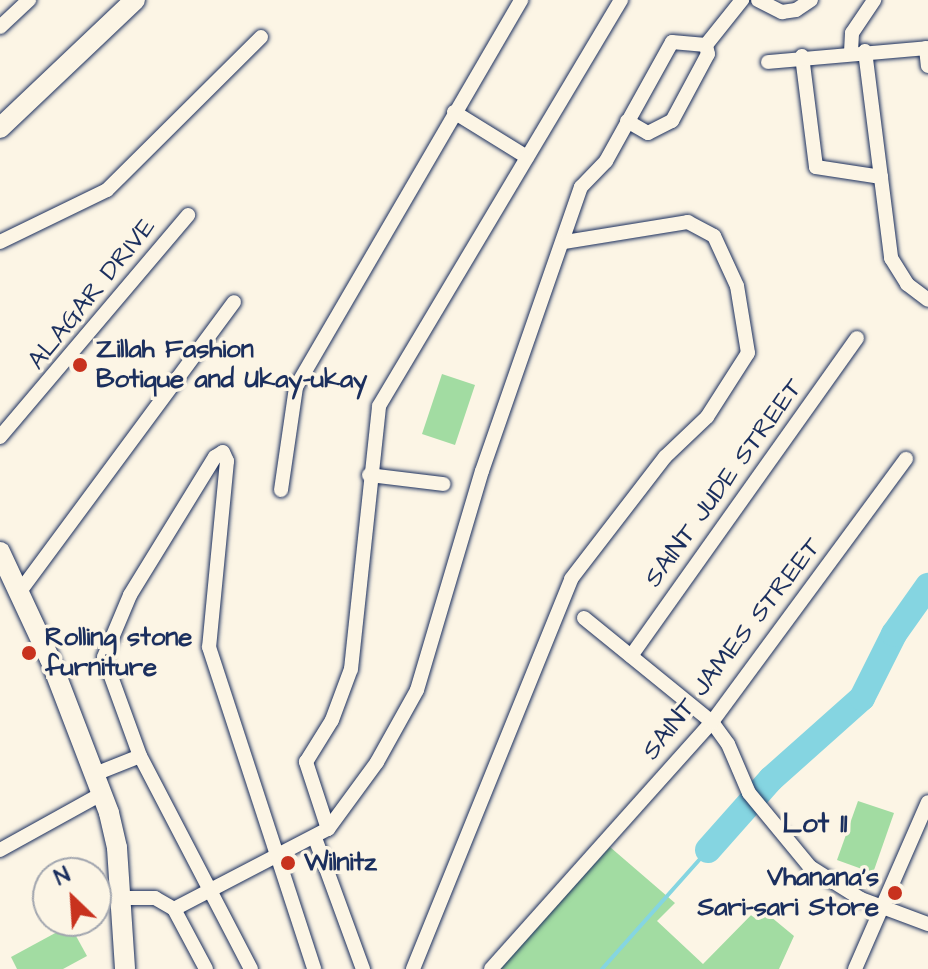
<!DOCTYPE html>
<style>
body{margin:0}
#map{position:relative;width:928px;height:969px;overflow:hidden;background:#fcf5e5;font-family:"Architects Daughter",sans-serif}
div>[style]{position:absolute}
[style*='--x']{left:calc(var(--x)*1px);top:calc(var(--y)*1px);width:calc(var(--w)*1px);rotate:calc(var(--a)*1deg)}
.green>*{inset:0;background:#a2dca2}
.stream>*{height:4px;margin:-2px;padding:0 2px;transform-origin:2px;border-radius:2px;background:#85d5e1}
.river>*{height:26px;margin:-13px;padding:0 13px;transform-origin:13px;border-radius:13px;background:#85d5e1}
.roads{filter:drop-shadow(0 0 2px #1b2f5e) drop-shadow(0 0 2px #1b2f5e)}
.street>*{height:14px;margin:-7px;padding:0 7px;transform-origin:7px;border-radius:7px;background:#fcf5e5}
.secondary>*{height:20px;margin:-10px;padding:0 10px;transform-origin:10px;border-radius:10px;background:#fcf5e5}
.dots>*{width:22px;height:22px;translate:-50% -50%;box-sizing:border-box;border:4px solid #fcf5e5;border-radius:50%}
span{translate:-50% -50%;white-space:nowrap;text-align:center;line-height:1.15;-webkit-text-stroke:7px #fcf5e5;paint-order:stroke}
.street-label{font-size:26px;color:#1b2f5e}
.poi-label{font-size:26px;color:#1b2f5e;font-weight:700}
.left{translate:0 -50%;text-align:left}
.right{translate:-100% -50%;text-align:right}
.neighbourhood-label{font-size:28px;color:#1b2f5e;font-weight:700}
.north{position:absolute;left:32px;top:857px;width:80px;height:80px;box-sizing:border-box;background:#fcf5e5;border:2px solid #a2a6af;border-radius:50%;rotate:335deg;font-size:22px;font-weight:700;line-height:32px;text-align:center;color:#1b2f5e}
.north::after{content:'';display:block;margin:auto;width:28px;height:36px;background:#c8321e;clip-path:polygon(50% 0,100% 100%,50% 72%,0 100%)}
</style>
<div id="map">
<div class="green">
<i style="clip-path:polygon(442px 374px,475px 385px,455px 445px,422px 434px)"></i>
<i style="clip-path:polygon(858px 801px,894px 813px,873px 873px,837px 860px)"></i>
<i style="clip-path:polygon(610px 847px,675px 903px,657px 921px,703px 964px,759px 907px,794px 936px,779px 969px,499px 969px)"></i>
<i style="clip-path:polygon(70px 925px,87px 956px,63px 969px,17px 969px,11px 957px)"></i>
</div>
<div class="stream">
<i style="--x:602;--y:969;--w:159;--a:-48.3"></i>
</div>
<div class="river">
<i style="--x:708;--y:850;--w:95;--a:-48.4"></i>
<i style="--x:771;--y:779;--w:122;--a:-41.7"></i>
<i style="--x:862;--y:698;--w:72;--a:-63.4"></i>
<i style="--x:894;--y:634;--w:59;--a:-54.7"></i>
</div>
<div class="roads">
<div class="street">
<i style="--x:758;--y:0;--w:27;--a:27"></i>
<i style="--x:782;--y:12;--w:14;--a:-8"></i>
<i style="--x:796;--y:10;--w:18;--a:-34"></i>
<i style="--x:0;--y:27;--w:40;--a:-43"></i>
<i style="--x:926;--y:48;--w:18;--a:84"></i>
<i style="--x:865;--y:51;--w:209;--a:82.8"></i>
<i style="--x:891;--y:258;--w:31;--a:58"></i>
<i style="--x:907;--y:284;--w:26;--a:37"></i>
<i style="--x:851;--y:52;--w:19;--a:-87"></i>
<i style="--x:852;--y:33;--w:40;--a:-56"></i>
<i style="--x:802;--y:56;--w:112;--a:82.8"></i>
<i style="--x:816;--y:167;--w:66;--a:8.7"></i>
<i style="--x:768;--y:62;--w:161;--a:-5"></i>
<i style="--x:454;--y:112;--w:86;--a:31.7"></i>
<i style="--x:627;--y:121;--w:24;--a:30"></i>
<i style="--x:648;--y:133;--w:27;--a:-27"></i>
<i style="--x:672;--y:121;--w:76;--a:-61.8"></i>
<i style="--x:708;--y:54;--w:9;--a:-103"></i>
<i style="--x:0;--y:242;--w:119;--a:-25.9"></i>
<i style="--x:107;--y:190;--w:217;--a:-44.8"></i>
<i style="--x:0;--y:437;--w:291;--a:-49.7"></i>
<i style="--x:369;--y:475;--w:75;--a:6.9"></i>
<i style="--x:281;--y:490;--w:104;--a:-81.7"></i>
<i style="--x:296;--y:387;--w:448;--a:-59.8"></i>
<i style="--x:18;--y:594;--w:363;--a:-53.5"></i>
<i style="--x:584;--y:618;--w:165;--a:39.1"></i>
<i style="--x:712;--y:722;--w:27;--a:54"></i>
<i style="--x:728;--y:744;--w:53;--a:66.8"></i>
<i style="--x:749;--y:793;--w:96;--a:50.5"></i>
<i style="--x:810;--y:867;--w:60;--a:32.1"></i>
<i style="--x:861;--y:899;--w:72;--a:20.5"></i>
<i style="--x:631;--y:656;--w:390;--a:-54.6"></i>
<i style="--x:95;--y:774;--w:48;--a:-21.8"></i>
<i style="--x:328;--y:829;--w:71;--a:-108.2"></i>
<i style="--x:306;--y:762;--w:49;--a:-58.2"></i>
<i style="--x:332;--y:720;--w:54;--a:-69.6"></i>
<i style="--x:351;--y:669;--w:264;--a:-83.9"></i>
<i style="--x:379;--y:406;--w:473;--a:-59.2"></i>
<i style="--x:315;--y:838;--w:140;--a:69.9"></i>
<i style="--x:0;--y:850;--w:118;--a:-29"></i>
<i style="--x:121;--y:898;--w:34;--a:0"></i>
<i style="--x:155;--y:898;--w:22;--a:30"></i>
<i style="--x:174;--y:909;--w:68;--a:61.9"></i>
<i style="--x:174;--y:909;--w:174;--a:-27.5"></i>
<i style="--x:328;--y:829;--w:83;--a:-53.8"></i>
<i style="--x:377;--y:762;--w:82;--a:-60.9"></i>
<i style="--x:417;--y:690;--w:228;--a:-73.5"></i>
<i style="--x:482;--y:471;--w:301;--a:-70.8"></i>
<i style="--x:581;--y:187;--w:36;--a:-46"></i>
<i style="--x:606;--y:161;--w:136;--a:-61"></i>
<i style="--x:672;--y:42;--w:34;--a:5"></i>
<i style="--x:706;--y:45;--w:58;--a:-51.3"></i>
<i style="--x:251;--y:969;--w:240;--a:-117.5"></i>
<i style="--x:140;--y:756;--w:105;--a:-110"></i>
<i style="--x:104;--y:657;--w:67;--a:-67.2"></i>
<i style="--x:130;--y:595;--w:162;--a:-58.4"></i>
<i style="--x:215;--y:457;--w:9;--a:-32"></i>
<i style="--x:223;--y:452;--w:10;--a:66"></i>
<i style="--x:227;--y:461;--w:187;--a:95.5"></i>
<i style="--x:209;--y:647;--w:339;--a:71.9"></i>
<i style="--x:413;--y:969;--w:421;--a:-67.9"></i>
<i style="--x:571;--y:579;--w:154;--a:-52.4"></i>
<i style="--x:665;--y:457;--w:58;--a:-43.6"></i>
<i style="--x:707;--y:417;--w:76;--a:-57.4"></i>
<i style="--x:748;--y:353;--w:68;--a:-99.3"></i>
<i style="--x:737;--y:286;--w:55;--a:-114.7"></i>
<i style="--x:714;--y:236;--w:30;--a:-152"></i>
<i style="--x:688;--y:222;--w:125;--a:170.8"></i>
<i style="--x:491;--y:969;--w:331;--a:-48.2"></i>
<i style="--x:712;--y:722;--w:327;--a:-53.6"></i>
<i style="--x:855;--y:969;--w:182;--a:-66.4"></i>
</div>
<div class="secondary">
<i style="--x:0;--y:128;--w:186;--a:-43.5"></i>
<i style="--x:0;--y:552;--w:118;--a:65"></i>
<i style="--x:50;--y:659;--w:165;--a:69"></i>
<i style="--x:109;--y:813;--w:36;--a:77"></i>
<i style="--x:117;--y:848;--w:121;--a:86.2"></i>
</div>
</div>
<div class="dots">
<i style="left:80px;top:365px;background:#c8321e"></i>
<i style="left:29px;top:653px;background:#c8321e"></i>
<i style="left:288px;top:863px;background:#c8321e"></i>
<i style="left:895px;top:893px;background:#c8321e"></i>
</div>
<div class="street-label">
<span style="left:92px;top:294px;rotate:-51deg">ALAGAR DRIVE</span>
<span style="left:724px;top:483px;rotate:-54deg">SAINT JUDE STREET</span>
<span style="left:732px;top:649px;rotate:-52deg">SAINT JAMES STREET</span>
</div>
<div class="poi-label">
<span class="left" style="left:96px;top:365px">Zillah Fashion<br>Botique and Ukay-ukay</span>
<span class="left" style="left:45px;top:653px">Rolling stone<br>furniture</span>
<span class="left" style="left:304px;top:863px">Wilnitz</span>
<span class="right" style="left:879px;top:893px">Vhanana's<br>Sari-sari Store</span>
</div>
<div class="neighbourhood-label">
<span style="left:815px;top:824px">Lot 11</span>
</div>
<div class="north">N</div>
</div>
